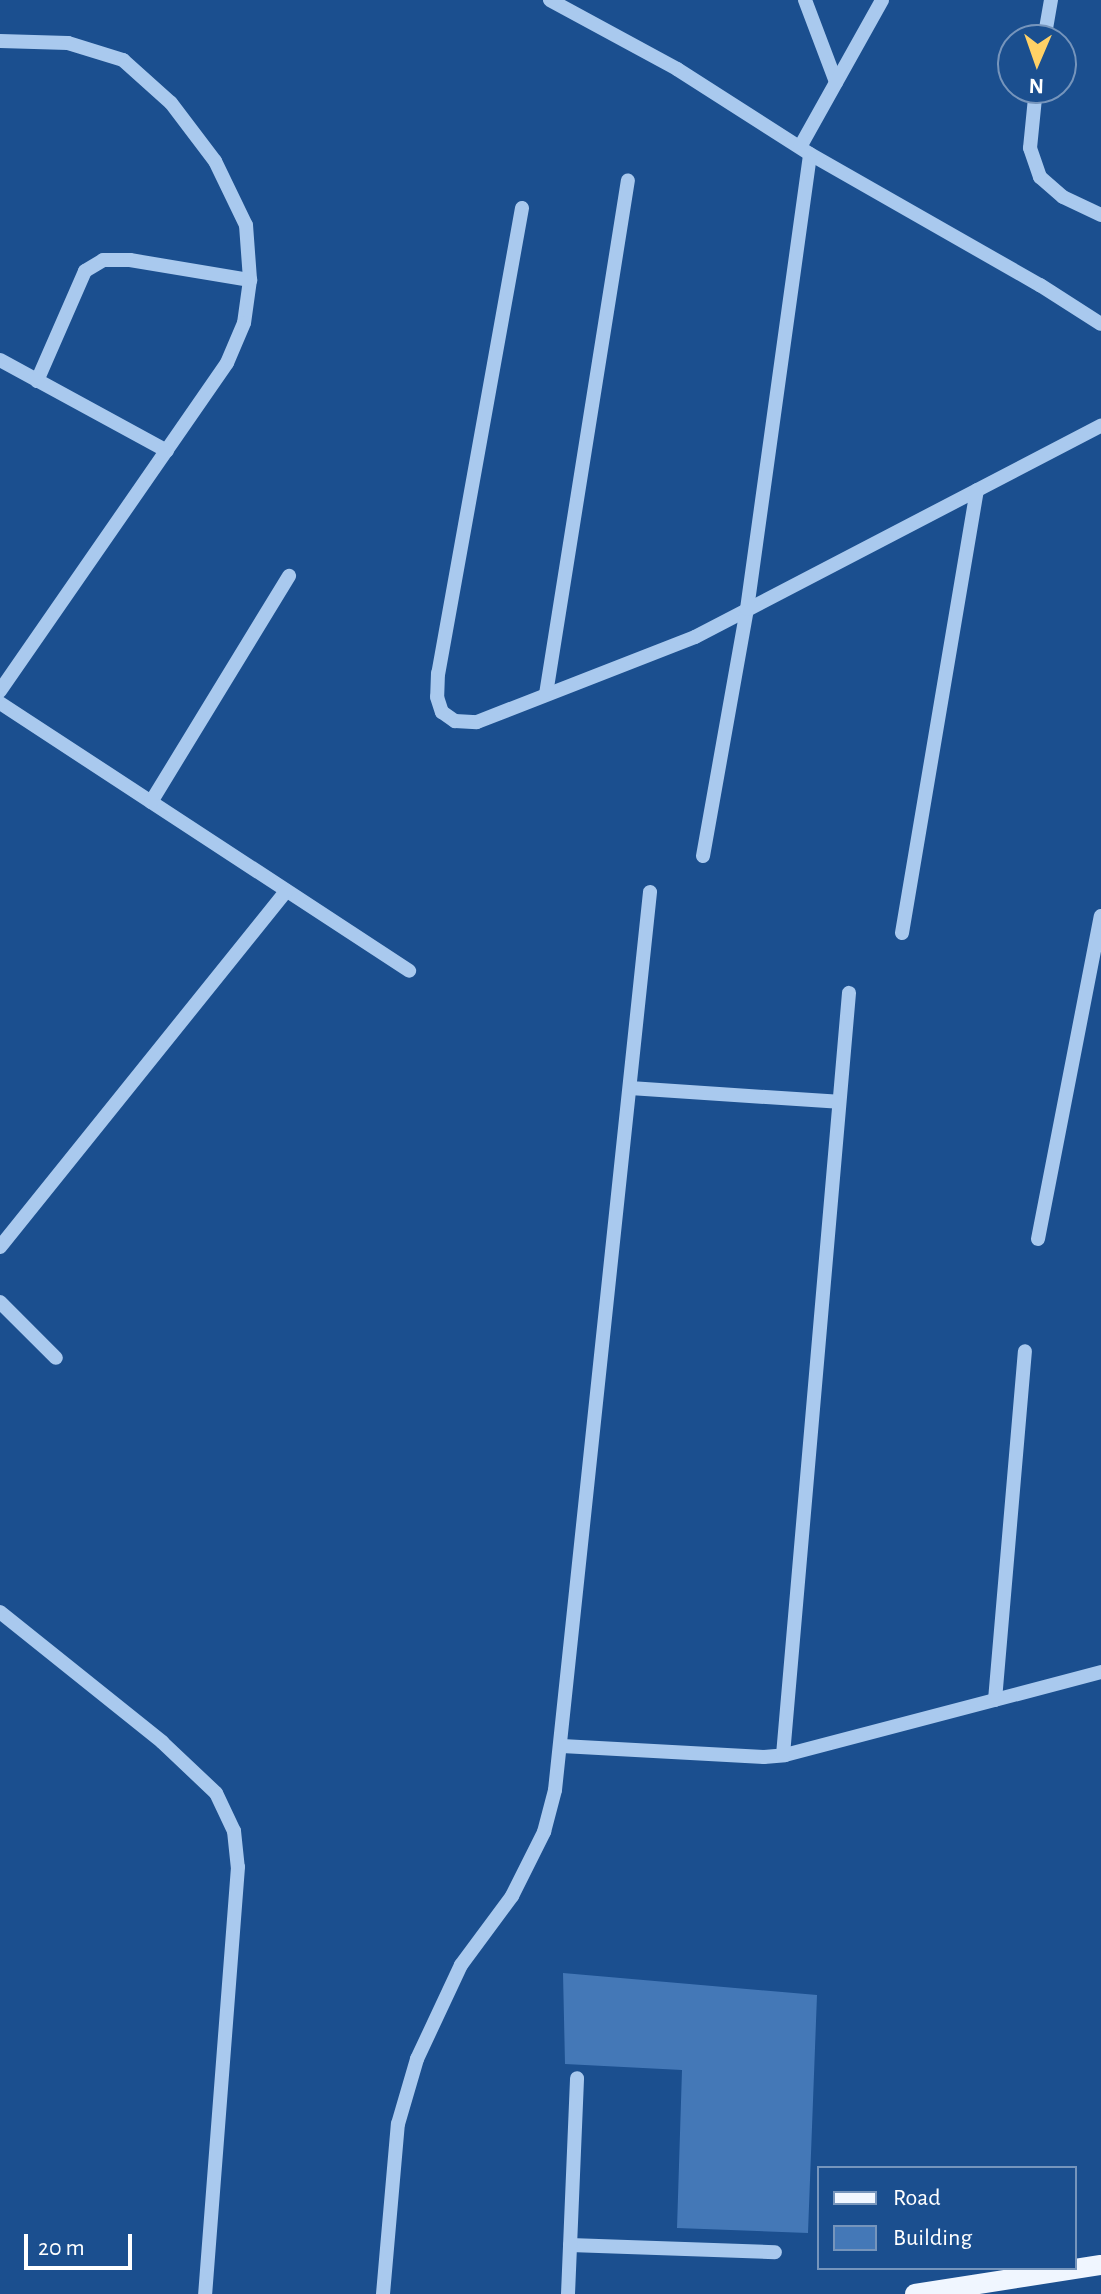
<!DOCTYPE html>
<style>
body{margin:0}
#map{position:relative;width:1101px;height:2294px;overflow:hidden;background:#1b4f8f;font-family:"Alegreya Sans",sans-serif}
div>[style]{position:absolute}
[style*='--x']{left:calc(var(--x)*1px);top:calc(var(--y)*1px);width:calc(var(--w)*1px);rotate:calc(var(--a)*1deg)}
.building>*{inset:0;background:#4478b7}
.minor>*{height:14px;margin:-7px;padding:0 7px;transform-origin:7px;border-radius:7px;background:#a9c9ee}
.major>*{height:20px;margin:-10px;padding:0 10px;transform-origin:10px;border-radius:10px;background:#f0f6ff}
span{translate:-50% -50%;white-space:nowrap;text-align:center;line-height:1.15;-webkit-text-stroke:6px #1b4f8f;paint-order:stroke}
.legend{position:absolute;left:817px;top:2166px;width:260px;height:104px;box-sizing:border-box;background:#1b4f8f;border:2px solid #7695bc;margin:0;padding:10px 14px;list-style:none;font-size:24px;color:#fff}
.legend li{display:flex;align-items:center;gap:16px;height:40px}
.legend b{width:40px;border:2px solid #7695bc}
.north{position:absolute;left:997px;top:24px;width:80px;height:80px;box-sizing:border-box;background:#1b4f8f;border:2px solid #7695bc;border-radius:50%;rotate:182deg;font-size:22px;font-weight:700;line-height:32px;text-align:center;color:#fff}
.north::after{content:'';display:block;margin:auto;width:28px;height:36px;background:#ffd166;clip-path:polygon(50% 0,100% 100%,50% 72%,0 100%)}
.scale{position:absolute;left:24px;top:2234px;width:108px;height:36px;box-sizing:border-box;border:4px solid #fff;border-top:0;padding-left:10px;font-size:24px;line-height:28px;white-space:nowrap;color:#fff;-webkit-text-stroke:6px #1b4f8f;paint-order:stroke}
</style>
<div id="map">
<div class="building">
<i style="clip-path:polygon(563px 1973px,817px 1995px,808px 2233px,677px 2228px,682px 2070px,565px 2064px)"></i>
</div>
<div class="minor">
<i style="--x:550;--y:0;--w:145;--a:28.5"></i>
<i style="--x:677;--y:69;--w:158;--a:32.6"></i>
<i style="--x:810;--y:154;--w:265;--a:29.7"></i>
<i style="--x:1040;--y:285;--w:72;--a:32.6"></i>
<i style="--x:805;--y:0;--w:88;--a:69.3"></i>
<i style="--x:1044;--y:40;--w:41;--a:-80.1"></i>
<i style="--x:0;--y:41;--w:68;--a:1.7"></i>
<i style="--x:68;--y:43;--w:58;--a:17.2"></i>
<i style="--x:123;--y:60;--w:64;--a:41.9"></i>
<i style="--x:171;--y:103;--w:73;--a:52.8"></i>
<i style="--x:215;--y:161;--w:71;--a:64.2"></i>
<i style="--x:246;--y:225;--w:55;--a:85.8"></i>
<i style="--x:250;--y:280;--w:43;--a:97.9"></i>
<i style="--x:244;--y:323;--w:43;--a:113"></i>
<i style="--x:227;--y:363;--w:399;--a:124.7"></i>
<i style="--x:1036;--y:88;--w:60;--a:95.7"></i>
<i style="--x:1030;--y:148;--w:31;--a:71"></i>
<i style="--x:1040;--y:177;--w:30;--a:41"></i>
<i style="--x:1063;--y:197;--w:42;--a:25.3"></i>
<i style="--x:800;--y:147;--w:168;--a:-60.8"></i>
<i style="--x:522;--y:208;--w:473;--a:100.2"></i>
<i style="--x:438;--y:673;--w:24;--a:92"></i>
<i style="--x:437;--y:697;--w:16;--a:72"></i>
<i style="--x:442;--y:712;--w:16;--a:35"></i>
<i style="--x:455;--y:721;--w:22;--a:3"></i>
<i style="--x:477;--y:722;--w:234;--a:-21.3"></i>
<i style="--x:695;--y:637;--w:458;--a:-27.5"></i>
<i style="--x:0;--y:360;--w:190;--a:28.6"></i>
<i style="--x:37;--y:381;--w:120;--a:-66.4"></i>
<i style="--x:85;--y:271;--w:21;--a:-31"></i>
<i style="--x:103;--y:260;--w:27;--a:0"></i>
<i style="--x:130;--y:260;--w:122;--a:9.5"></i>
<i style="--x:546;--y:694;--w:520;--a:-80.94"></i>
<i style="--x:0;--y:703;--w:489;--a:33.2"></i>
<i style="--x:151;--y:802;--w:265;--a:-58.6"></i>
<i style="--x:703;--y:856;--w:251;--a:-79.9"></i>
<i style="--x:747;--y:609;--w:459;--a:-82.1"></i>
<i style="--x:902;--y:933;--w:449;--a:-80.4"></i>
<i style="--x:630;--y:1088;--w:209;--a:3.8"></i>
<i style="--x:1038;--y:1239;--w:329;--a:-79"></i>
<i style="--x:0;--y:1247;--w:457;--a:-51.2"></i>
<i style="--x:0;--y:1302;--w:79;--a:45"></i>
<i style="--x:0;--y:1612;--w:208;--a:38.7"></i>
<i style="--x:162;--y:1742;--w:74;--a:43.4"></i>
<i style="--x:216;--y:1793;--w:42;--a:64.7"></i>
<i style="--x:234;--y:1831;--w:36;--a:84"></i>
<i style="--x:238;--y:1867;--w:428;--a:94.4"></i>
<i style="--x:995;--y:1700;--w:350;--a:-85.1"></i>
<i style="--x:562;--y:1746;--w:202;--a:3.1"></i>
<i style="--x:764;--y:1757;--w:21;--a:-5"></i>
<i style="--x:785;--y:1755;--w:327;--a:-14.7"></i>
<i style="--x:783;--y:1755;--w:765;--a:-85.05"></i>
<i style="--x:570;--y:2245;--w:205;--a:2"></i>
<i style="--x:383;--y:2294;--w:171;--a:-85"></i>
<i style="--x:398;--y:2124;--w:68;--a:-73.7"></i>
<i style="--x:417;--y:2059;--w:104;--a:-64.9"></i>
<i style="--x:461;--y:1965;--w:86;--a:-53.5"></i>
<i style="--x:512;--y:1896;--w:72;--a:-63.4"></i>
<i style="--x:544;--y:1832;--w:43;--a:-75.3"></i>
<i style="--x:555;--y:1790;--w:903;--a:-83.96"></i>
<i style="--x:568;--y:2294;--w:216;--a:-87.6"></i>
</div>
<div class="major">
<i style="--x:915;--y:2294;--w:188;--a:-8.9"></i>
</div>
<ul class="legend">
<li><b style="height:10px;background:#f0f6ff"></b>Road</li>
<li><b style="height:22px;background:#4478b7"></b>Building</li>
</ul>
<div class="north">N</div>
<div class="scale">20 m</div>
</div>
